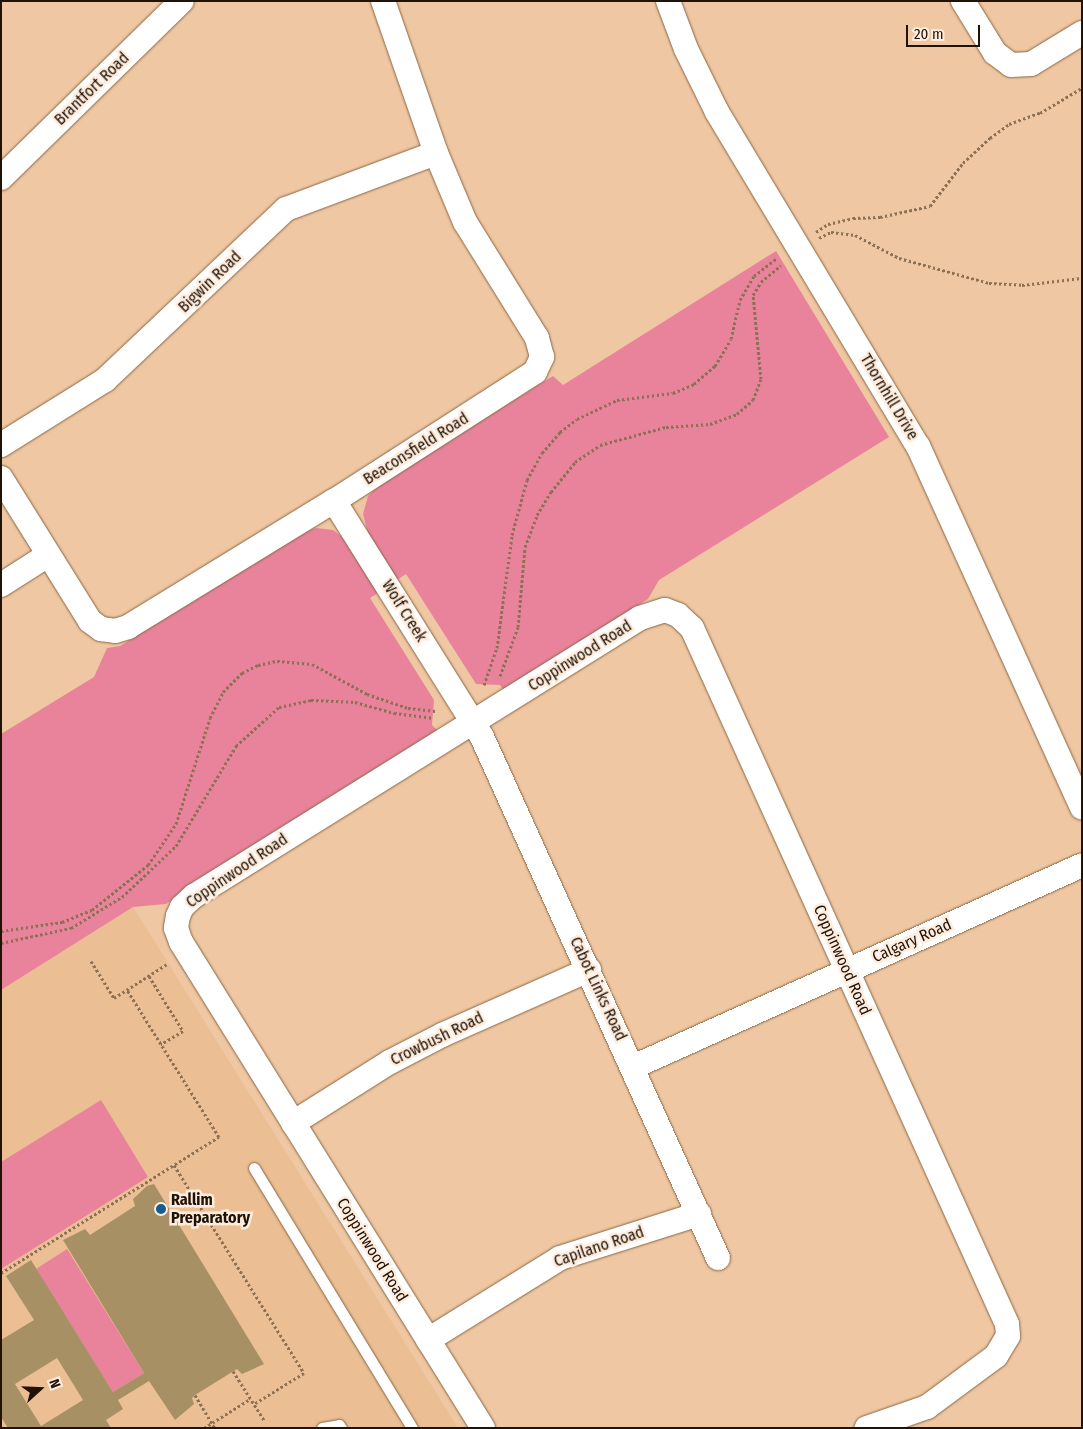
<!DOCTYPE html>
<style>
body{margin:0}
#map{position:relative;width:1083px;height:1429px;overflow:hidden;background:#efc7a2;font-family:"Fira Sans Condensed",sans-serif}
div>[style]{position:absolute}
[style*='--x']{left:calc(var(--x)*1px);top:calc(var(--y)*1px);width:calc(var(--w)*1px);rotate:calc(var(--a)*1deg)}
.built>*{inset:0;background:#ebbe93}
.green>*{inset:0;background:#e9839c}
.building>*{inset:0;background:#a79164}
.path>*{height:3px;margin-top:-1.5px;transform-origin:0;background:repeating-linear-gradient(90deg,#8c7157 0 2.5px,transparent 0 5px)}
.roads{filter:drop-shadow(0 0 1px #8a6744) drop-shadow(0 0 1px #8a6744)}
.service>*{height:11px;margin:-5.5px;padding:0 5.5px;transform-origin:5.5px;border-radius:5.5px;background:#fff}
.minor>*{height:24px;margin:-12px;padding:0 12px;transform-origin:12px;border-radius:12px;background:#fff}
.dots>*{width:14px;height:14px;translate:-50% -50%;box-sizing:border-box;border:2px solid #feedde;border-radius:50%}
span{translate:-50% -50%;white-space:nowrap;text-align:center;line-height:1.15;-webkit-text-stroke:5px #feedde;paint-order:stroke}
.street-label{font-size:16px;color:#201205}
.poi-label{font-size:16px;color:#201205;font-weight:700}
.left{translate:0 -50%;text-align:left}
.frame{position:absolute;inset:0;border:2px solid #201205;pointer-events:none}
.north{position:absolute;left:15px;top:1364px;width:50px;height:50px;-webkit-text-stroke:4px #feedde;paint-order:stroke;rotate:70deg;font-size:14px;font-weight:700;line-height:20px;text-align:center;color:#201205}
.north::after{content:'';display:block;margin:auto;width:18px;height:22px;background:#201205;clip-path:polygon(50% 0,100% 100%,50% 72%,0 100%)}
.scale{position:absolute;left:906px;top:25px;width:74px;height:22px;box-sizing:border-box;border:2px solid #201205;border-top:0;padding-left:6px;font-size:15px;line-height:18px;white-space:nowrap;color:#201205;-webkit-text-stroke:4px #feedde;paint-order:stroke}
</style>
<div id="map">
<div class="built">
<i style="clip-path:polygon(133px 907px,458px 1428px,1px 1428px,1px 990px)"></i>
</div>
<div class="green">
<i style="clip-path:polygon(776px 251px,889px 437px,659px 580px,648px 599px,504px 691px,500px 685px,476px 684px,406px 574px,397px 580px,368px 533px,363px 514px,368px 496px,381px 483px,553px 376px,563px 385px)"></i>
<i style="clip-path:polygon(316px 528px,333px 530px,346px 540px,378px 593px,370px 598px,434px 700px,432px 725px,437px 730px,431px 736px,166px 904px,133px 907px,1px 990px,1px 734px,94px 677px,107px 648px,120px 646px,300px 534px)"></i>
<i style="clip-path:polygon(101px 1100px,148px 1177px,1px 1269px,1px 1162px)"></i>
<i style="clip-path:polygon(67px 1249px,144px 1373px,113px 1392px,36px 1269px)"></i>
</div>
<div class="building">
<i style="clip-path:polygon(evenodd,154px 1184px,264px 1364px,242px 1374px,237px 1369px,195px 1395px,192px 1398px,194px 1404px,175px 1420px,149px 1381px,118px 1400px,123px 1409px,106px 1420px,111px 1428px,8px 1428px,1px 1417px,1px 1340px,34px 1320px,6px 1276px,31px 1260px,113px 1392px,144px 1373px,63px 1240px,85px 1229px,90px 1235px,135px 1206px,133px 1199px,147px 1186px,154px 1184px,57px 1358px,83px 1400px,41px 1426px,15px 1384px,57px 1358px)"></i>
</div>
<div class="path">
<i style="--x:816;--y:232;--w:14;--a:-34"></i>
<i style="--x:828;--y:224;--w:26;--a:-13"></i>
<i style="--x:853;--y:218;--w:27;--a:-2"></i>
<i style="--x:880;--y:217;--w:51;--a:-12.4"></i>
<i style="--x:930;--y:206;--w:54;--a:-52.5"></i>
<i style="--x:963;--y:163;--w:37;--a:-43"></i>
<i style="--x:990;--y:138;--w:24;--a:-36"></i>
<i style="--x:1009;--y:124;--w:33;--a:-20"></i>
<i style="--x:1040;--y:113;--w:49;--a:-30.8"></i>
<i style="--x:819;--y:238;--w:13;--a:-27"></i>
<i style="--x:831;--y:232;--w:24;--a:7"></i>
<i style="--x:855;--y:235;--w:50;--a:27.6"></i>
<i style="--x:899;--y:258;--w:93;--a:15.5"></i>
<i style="--x:989;--y:283;--w:33;--a:3"></i>
<i style="--x:1022;--y:285;--w:60;--a:-6.7"></i>
<i style="--x:500;--y:676;--w:52;--a:-69.8"></i>
<i style="--x:518;--y:627;--w:80;--a:-85"></i>
<i style="--x:525;--y:547;--w:34;--a:-69"></i>
<i style="--x:537;--y:515;--w:27;--a:-59"></i>
<i style="--x:551;--y:492;--w:38;--a:-51"></i>
<i style="--x:575;--y:462;--w:30;--a:-34"></i>
<i style="--x:600;--y:445;--w:68;--a:-15.3"></i>
<i style="--x:666;--y:427;--w:44;--a:-3.9"></i>
<i style="--x:710;--y:424;--w:29;--a:-20"></i>
<i style="--x:737;--y:414;--w:21;--a:-41"></i>
<i style="--x:753;--y:400;--w:22;--a:-69"></i>
<i style="--x:761;--y:379;--w:84;--a:-95.4"></i>
<i style="--x:753;--y:295;--w:15;--a:-58"></i>
<i style="--x:761;--y:282;--w:26;--a:-40"></i>
<i style="--x:484;--y:685;--w:39;--a:-71"></i>
<i style="--x:497;--y:648;--w:114;--a:-82.4"></i>
<i style="--x:512;--y:535;--w:57;--a:-74.7"></i>
<i style="--x:527;--y:480;--w:31;--a:-61"></i>
<i style="--x:542;--y:453;--w:28;--a:-49"></i>
<i style="--x:560;--y:432;--w:21;--a:-37"></i>
<i style="--x:577;--y:419;--w:44;--a:-25.4"></i>
<i style="--x:617;--y:400;--w:56;--a:-7.1"></i>
<i style="--x:673;--y:393;--w:23;--a:-23"></i>
<i style="--x:694;--y:384;--w:28;--a:-41"></i>
<i style="--x:715;--y:366;--w:31;--a:-59"></i>
<i style="--x:731;--y:339;--w:40;--a:-77"></i>
<i style="--x:740;--y:300;--w:28;--a:-60"></i>
<i style="--x:754;--y:276;--w:29;--a:-38"></i>
<i style="--x:1;--y:931;--w:62;--a:-8.4"></i>
<i style="--x:62;--y:922;--w:32;--a:-22"></i>
<i style="--x:92;--y:910;--w:72;--a:-38.8"></i>
<i style="--x:148;--y:865;--w:50;--a:-55.7"></i>
<i style="--x:176;--y:824;--w:111;--a:-72.2"></i>
<i style="--x:210;--y:718;--w:29;--a:-63"></i>
<i style="--x:223;--y:692;--w:27;--a:-45"></i>
<i style="--x:242;--y:673;--w:18;--a:-27"></i>
<i style="--x:258;--y:665;--w:19;--a:-12"></i>
<i style="--x:277;--y:661;--w:35;--a:5"></i>
<i style="--x:312;--y:664;--w:63;--a:28.6"></i>
<i style="--x:367;--y:694;--w:43;--a:18.9"></i>
<i style="--x:408;--y:708;--w:30;--a:6"></i>
<i style="--x:1;--y:943;--w:72;--a:-12.1"></i>
<i style="--x:71;--y:928;--w:60;--a:-31.3"></i>
<i style="--x:122;--y:897;--w:74;--a:-43.4"></i>
<i style="--x:176;--y:846;--w:117;--a:-59"></i>
<i style="--x:236;--y:746;--w:58;--a:-42.2"></i>
<i style="--x:279;--y:707;--w:33;--a:-12"></i>
<i style="--x:311;--y:700;--w:44;--a:2.6"></i>
<i style="--x:355;--y:702;--w:41;--a:15.8"></i>
<i style="--x:394;--y:713;--w:40;--a:7.1"></i>
<i style="--x:91;--y:961;--w:44;--a:58.1"></i>
<i style="--x:114;--y:998;--w:63;--a:-32.7"></i>
<i style="--x:149;--y:976;--w:65;--a:58.3"></i>
<i style="--x:183;--y:1031;--w:26;--a:149"></i>
<i style="--x:174;--y:1165;--w:245;--a:58"></i>
<i style="--x:304;--y:1373;--w:59;--a:148.2"></i>
<i style="--x:1;--y:1273;--w:257;--a:-32"></i>
<i style="--x:219;--y:1137;--w:173;--a:-122"></i>
<i style="--x:233;--y:1371;--w:58;--a:57.7"></i>
<i style="--x:195;--y:1395;--w:39;--a:59"></i>
<i style="--x:204;--y:1428;--w:54;--a:-32.2"></i>
</div>
<div class="roads">
<div class="service">
<i style="--x:254;--y:1168;--w:304;--a:58.7"></i>
<i style="--x:322;--y:1428;--w:17;--a:-10"></i>
<i style="--x:339;--y:1425;--w:4;--a:56"></i>
</div>
<div class="minor">
<i style="--x:668;--y:1;--w:51;--a:69.4"></i>
<i style="--x:686;--y:49;--w:70;--a:63.8"></i>
<i style="--x:717;--y:112;--w:390;--a:59"></i>
<i style="--x:918;--y:446;--w:397;--a:65.6"></i>
<i style="--x:963;--y:1;--w:61;--a:58.4"></i>
<i style="--x:995;--y:53;--w:20;--a:37"></i>
<i style="--x:1011;--y:65;--w:20;--a:-3"></i>
<i style="--x:1031;--y:64;--w:60;--a:-31.3"></i>
<i style="--x:1;--y:178;--w:253;--a:-44.4"></i>
<i style="--x:1;--y:445;--w:123;--a:-32"></i>
<i style="--x:105;--y:380;--w:249;--a:-43.4"></i>
<i style="--x:286;--y:209;--w:160;--a:-20.5"></i>
<i style="--x:1;--y:478;--w:168;--a:58.1"></i>
<i style="--x:90;--y:621;--w:14;--a:36"></i>
<i style="--x:101;--y:629;--w:14;--a:8"></i>
<i style="--x:115;--y:631;--w:14;--a:-17"></i>
<i style="--x:128;--y:627;--w:241;--a:-31.5"></i>
<i style="--x:334;--y:501;--w:239;--a:-32.7"></i>
<i style="--x:535;--y:372;--w:17;--a:-65"></i>
<i style="--x:542;--y:357;--w:20;--a:-105"></i>
<i style="--x:537;--y:338;--w:137;--a:-121.8"></i>
<i style="--x:465;--y:222;--w:75;--a:-112.8"></i>
<i style="--x:436;--y:153;--w:161;--a:-109.2"></i>
<i style="--x:334;--y:501;--w:279;--a:57.9"></i>
<i style="--x:482;--y:737;--w:572;--a:65.63"></i>
<i style="--x:1;--y:585;--w:56;--a:-32.6"></i>
<i style="--x:633;--y:1067;--w:492;--a:-24.2"></i>
<i style="--x:293;--y:1123;--w:115;--a:-32.2"></i>
<i style="--x:390;--y:1062;--w:59;--a:-27.4"></i>
<i style="--x:442;--y:1035;--w:161;--a:-23.9"></i>
<i style="--x:428;--y:1340;--w:155;--a:-31.8"></i>
<i style="--x:560;--y:1258;--w:146;--a:-17.6"></i>
<i style="--x:483;--y:1428;--w:572;--a:-121.86"></i>
<i style="--x:181;--y:942;--w:15;--a:-110"></i>
<i style="--x:176;--y:928;--w:12;--a:-81"></i>
<i style="--x:178;--y:916;--w:10;--a:-66"></i>
<i style="--x:182;--y:907;--w:16;--a:-43"></i>
<i style="--x:194;--y:896;--w:526;--a:-31.94"></i>
<i style="--x:640;--y:618;--w:26;--a:-18"></i>
<i style="--x:665;--y:610;--w:14;--a:21"></i>
<i style="--x:678;--y:615;--w:19;--a:43"></i>
<i style="--x:692;--y:628;--w:764;--a:65.65"></i>
<i style="--x:1007;--y:1324;--w:12;--a:85"></i>
<i style="--x:1008;--y:1336;--w:23;--a:121"></i>
<i style="--x:996;--y:1356;--w:86;--a:143.5"></i>
<i style="--x:927;--y:1407;--w:64;--a:160.7"></i>
</div>
</div>
<div class="dots">
<i style="left:161px;top:1209px;background:#125d91"></i>
</div>
<div class="street-label">
<span style="left:92px;top:89px;rotate:-44deg">Brantfort Road</span>
<span style="left:210px;top:282px;rotate:-44deg">Bigwin Road</span>
<span style="left:889px;top:397px;rotate:59deg">Thornhill Drive</span>
<span style="left:416px;top:449px;rotate:-32deg">Beaconsfield Road</span>
<span style="left:404px;top:611px;rotate:58deg">Wolf Creek</span>
<span style="left:580px;top:656px;rotate:-32deg">Coppinwood Road</span>
<span style="left:237px;top:871px;rotate:-34deg">Coppinwood Road</span>
<span style="left:912px;top:941px;rotate:-24deg">Calgary Road</span>
<span style="left:842px;top:960px;rotate:66deg">Coppinwood Road</span>
<span style="left:598px;top:989px;rotate:65deg">Cabot Links Road</span>
<span style="left:437px;top:1039px;rotate:-26deg">Crowbush Road</span>
<span style="left:599px;top:1247px;rotate:-19deg">Capilano Road</span>
<span style="left:372px;top:1250px;rotate:58deg">Coppinwood Road</span>
</div>
<div class="poi-label">
<span class="left" style="left:171px;top:1209px">Rallim<br>Preparatory</span>
</div>
<div class="frame"></div>
<div class="north">N</div>
<div class="scale">20 m</div>
</div>
